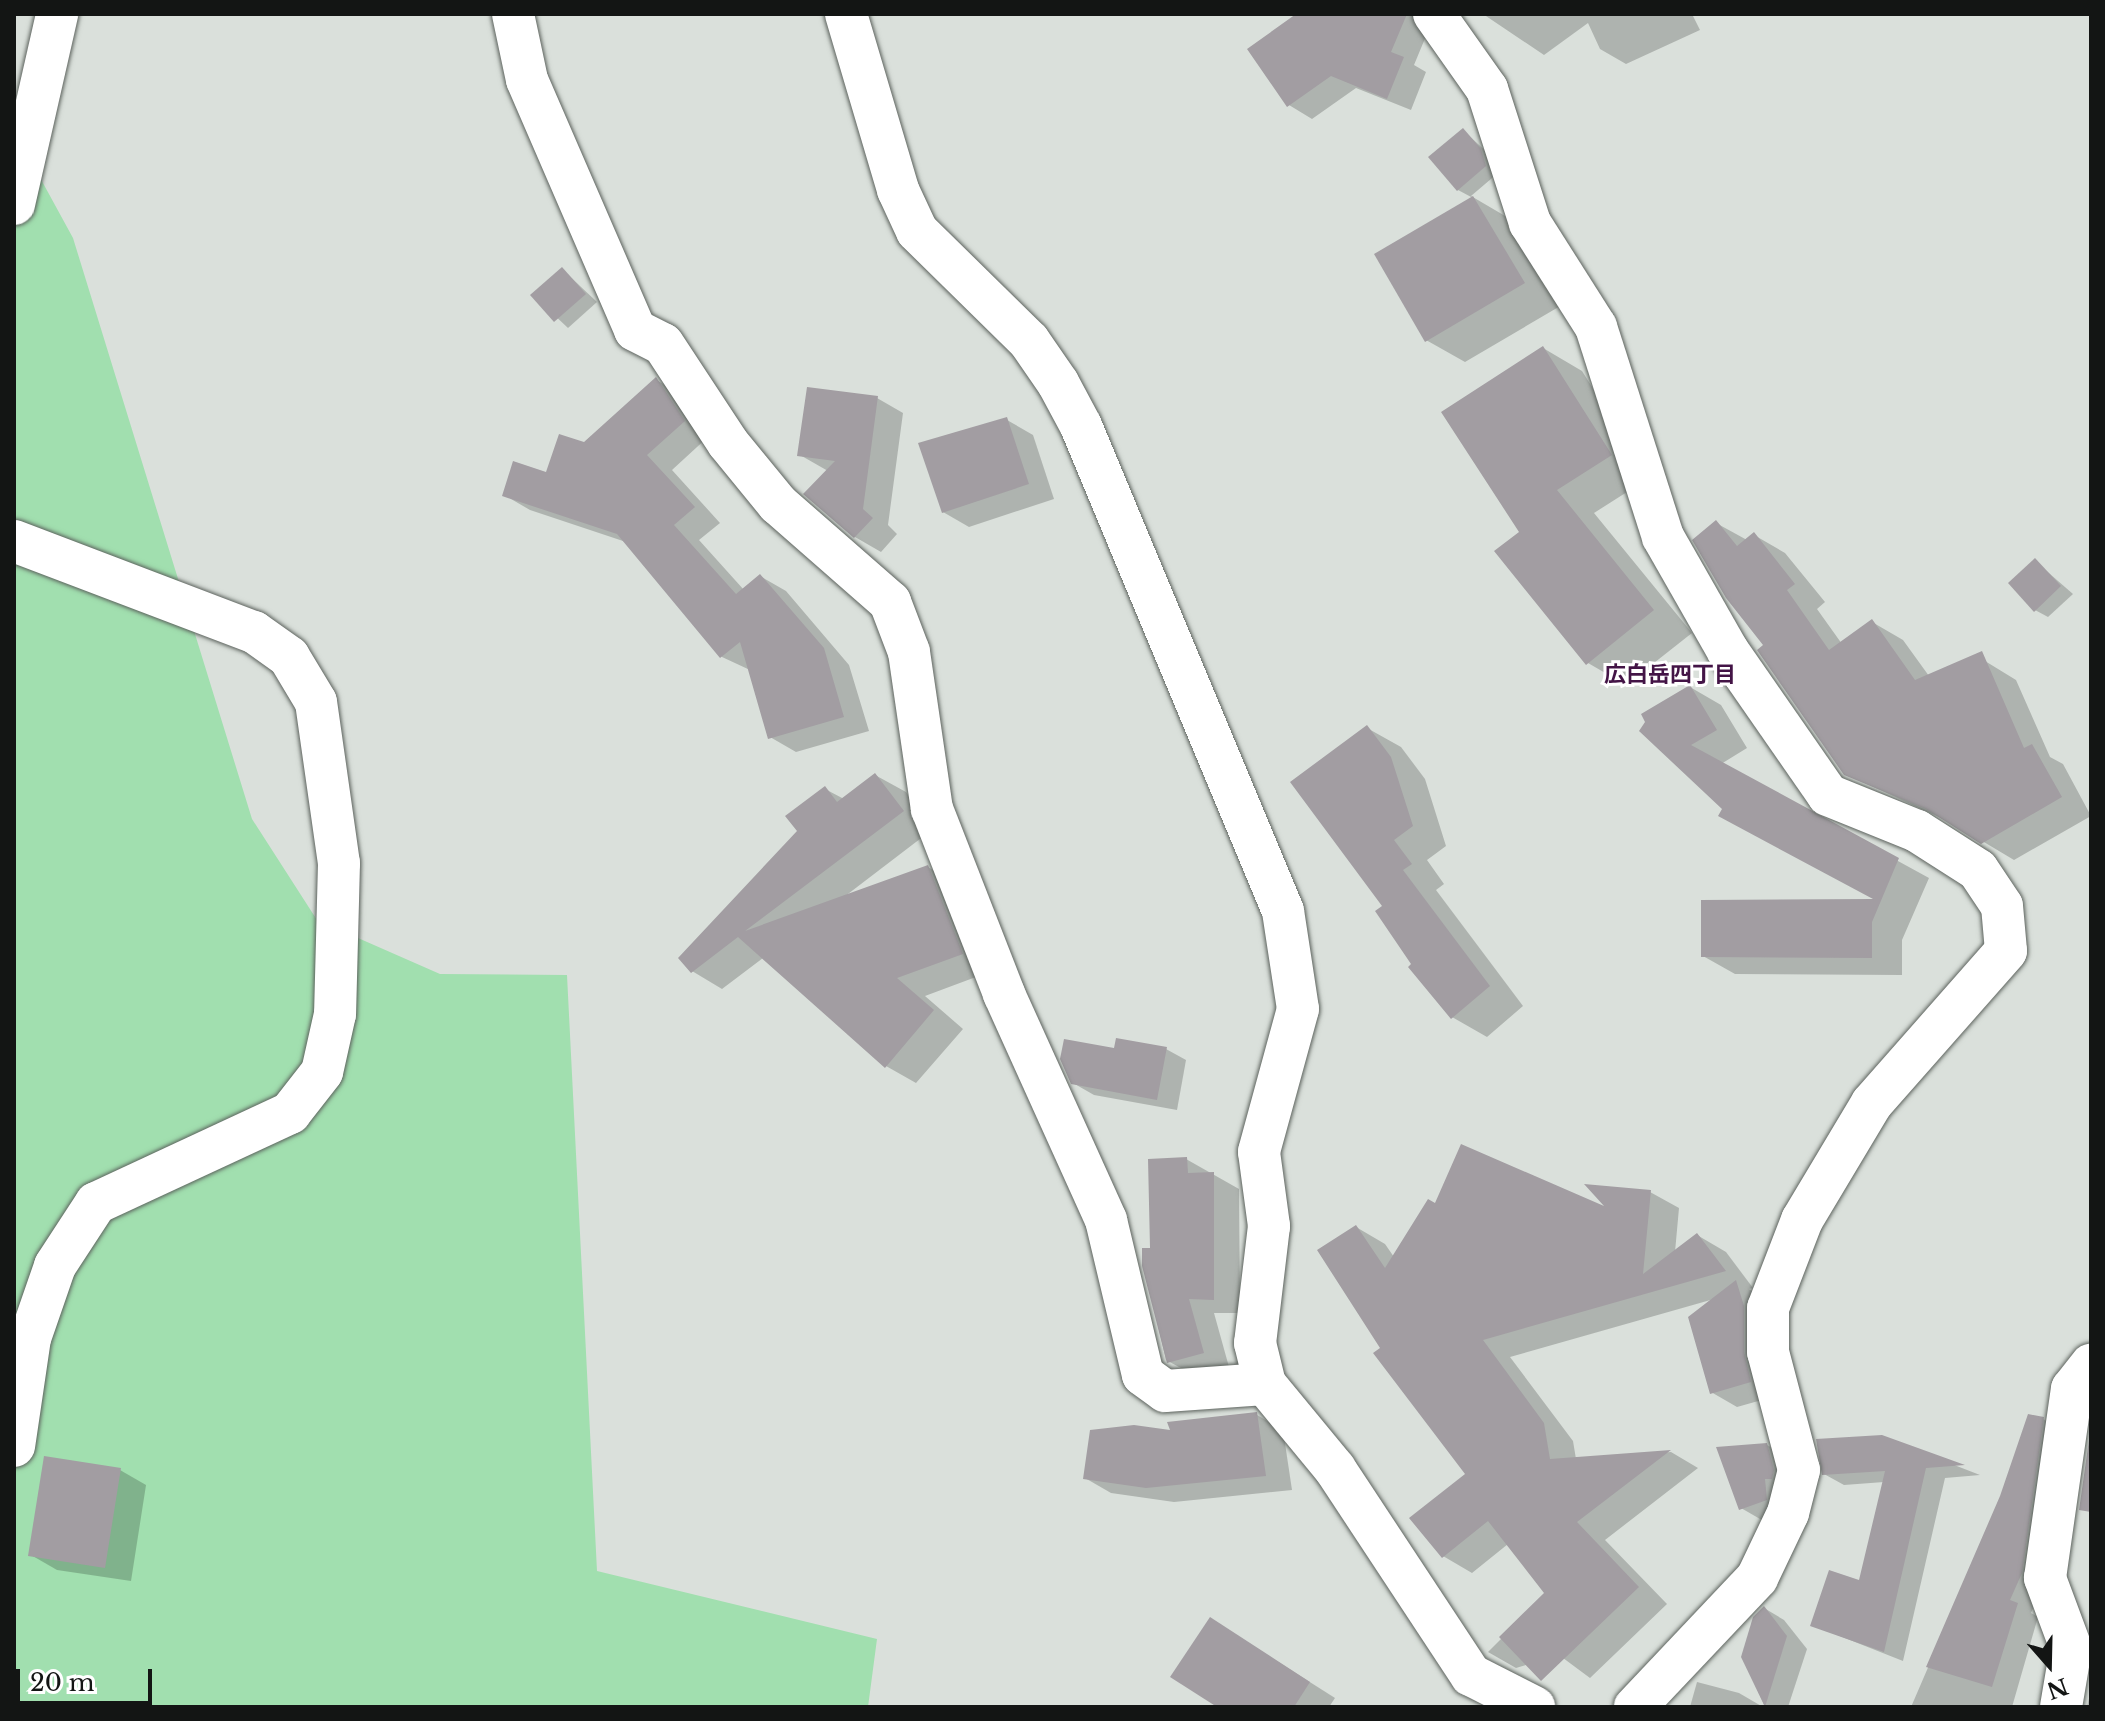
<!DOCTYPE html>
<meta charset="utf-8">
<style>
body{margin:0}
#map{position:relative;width:2105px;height:1721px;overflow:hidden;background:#dae0db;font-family:"Libre Baskerville","Noto Sans JP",serif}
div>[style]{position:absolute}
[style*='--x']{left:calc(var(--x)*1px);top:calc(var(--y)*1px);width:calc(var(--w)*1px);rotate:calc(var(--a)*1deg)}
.green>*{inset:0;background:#a1dfaf}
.shadow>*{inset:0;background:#0003}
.building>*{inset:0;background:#a29da2}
.roads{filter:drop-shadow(0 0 2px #5c625d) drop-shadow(0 0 2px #5c625d)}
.street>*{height:42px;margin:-21px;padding:0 21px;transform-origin:21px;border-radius:21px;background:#fff}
span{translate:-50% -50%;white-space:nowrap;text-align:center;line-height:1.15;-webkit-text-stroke:6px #fff;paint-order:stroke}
.neighbourhood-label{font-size:22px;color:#431446;font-weight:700}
.frame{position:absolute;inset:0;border:16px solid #131514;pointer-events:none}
.north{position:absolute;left:2009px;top:1625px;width:80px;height:80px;-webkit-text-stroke:6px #fff;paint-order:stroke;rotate:160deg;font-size:22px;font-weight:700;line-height:32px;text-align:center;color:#131514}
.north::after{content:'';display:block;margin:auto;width:28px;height:36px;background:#131514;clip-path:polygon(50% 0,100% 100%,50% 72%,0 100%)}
.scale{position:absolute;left:16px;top:1669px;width:136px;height:36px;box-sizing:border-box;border:4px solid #131514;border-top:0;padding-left:10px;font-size:24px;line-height:28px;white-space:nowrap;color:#131514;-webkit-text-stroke:6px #fff;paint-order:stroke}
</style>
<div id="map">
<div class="green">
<i style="clip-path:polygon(14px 130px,73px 238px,252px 819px,317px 920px,440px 974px,567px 975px,597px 1571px,877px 1639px,868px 1707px,14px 1707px)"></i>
</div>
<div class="shadow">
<i style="clip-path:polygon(1300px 14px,1414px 14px,1431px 24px,1414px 65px,1426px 72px,1411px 110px,1356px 88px,1312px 119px,1289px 105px)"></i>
<i style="clip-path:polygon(1483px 14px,1692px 14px,1700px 30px,1626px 64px,1600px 49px,1588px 23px,1544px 55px)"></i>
<i style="clip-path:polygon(1463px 130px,1493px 158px,1498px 173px,1471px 196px,1512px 220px,1562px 305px,1465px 362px,1426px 340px,1473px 198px,1458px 190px)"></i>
<i style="clip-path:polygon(562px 269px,597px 302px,568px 328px,533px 295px)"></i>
<i style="clip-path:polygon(1543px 348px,1582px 371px,1649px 478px,1594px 513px,1692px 633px,1626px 685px,1588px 663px,1521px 532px)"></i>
<i style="clip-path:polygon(656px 380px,682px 394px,709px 436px,672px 470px,720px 523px,699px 540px,744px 590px,760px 576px,786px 591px,849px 665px,869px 731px,796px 752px,770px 737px,750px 670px,722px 657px,626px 542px,530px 510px,504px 495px,547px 475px)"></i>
<i style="clip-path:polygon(877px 398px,903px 413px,888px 525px,897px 534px,881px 552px,855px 537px,828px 471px,800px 455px)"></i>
<i style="clip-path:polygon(1007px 420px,1033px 435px,1054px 499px,969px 527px,943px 512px)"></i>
<i style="clip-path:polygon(1716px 523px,1747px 540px,1754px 535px,1785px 553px,1825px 602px,1817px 609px,1842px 644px,1872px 622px,1903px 640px,1929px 676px,1985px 661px,2016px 680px,2050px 757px,2063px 764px,2091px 816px,2014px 860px,1952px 823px,1845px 774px,1766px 646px)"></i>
<i style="clip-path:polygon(2035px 561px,2073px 594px,2048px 617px,2035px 610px)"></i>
<i style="clip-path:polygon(1690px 687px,1721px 705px,1747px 748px,1721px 764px,1929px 878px,1902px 940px,1902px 975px,1735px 974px,1703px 956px,1878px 901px,1724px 809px,1641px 730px)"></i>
<i style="clip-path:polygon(1367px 728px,1401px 747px,1425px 779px,1446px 846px,1427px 860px,1444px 884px,1436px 890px,1523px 1006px,1487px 1037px,1452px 1017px,1414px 965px,1385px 906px)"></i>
<i style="clip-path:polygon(875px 775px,906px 792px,933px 829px,844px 897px,928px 867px,958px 885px,992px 971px,925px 996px,963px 1029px,916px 1083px,886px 1066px,763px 958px,722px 989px,692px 971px,799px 831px,825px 789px,844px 799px)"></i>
<i style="clip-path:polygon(1166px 1049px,1186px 1060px,1177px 1110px,1094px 1095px,1073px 1083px,1116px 1050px)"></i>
<i style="clip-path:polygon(1186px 1159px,1239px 1189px,1240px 1313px,1214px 1313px,1229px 1367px,1192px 1374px,1166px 1360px,1144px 1266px)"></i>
<i style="clip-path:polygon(1650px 1192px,1679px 1208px,1675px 1252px,1697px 1235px,1726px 1252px,1753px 1288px,1749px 1289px,1762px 1297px,1776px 1396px,1737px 1407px,1711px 1392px,1714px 1299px,1510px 1357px,1573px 1441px,1576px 1459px,1671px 1452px,1698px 1468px,1605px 1540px,1667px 1604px,1590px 1678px,1559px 1655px,1516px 1668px,1488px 1652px,1547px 1593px,1508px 1544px,1472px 1573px,1443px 1556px,1468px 1474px,1382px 1348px,1356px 1227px,1385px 1244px,1394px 1257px,1436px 1206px,1611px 1212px)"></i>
<i style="clip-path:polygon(1257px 1415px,1283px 1430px,1292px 1490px,1174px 1502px,1111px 1493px,1085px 1478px,1172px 1432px)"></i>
<i style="clip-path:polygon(2043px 1419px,2065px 1431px,2043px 1585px,2031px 1613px,2038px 1617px,2012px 1707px,1911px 1707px,2002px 1496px)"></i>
<i style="clip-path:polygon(1882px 1437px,1980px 1475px,1945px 1478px,1903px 1661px,1812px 1625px,1861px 1583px,1884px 1482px,1844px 1485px,1824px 1474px)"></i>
<i style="clip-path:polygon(1767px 1445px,1793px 1460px,1767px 1523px,1741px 1508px)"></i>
<i style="clip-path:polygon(120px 1470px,146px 1485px,131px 1581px,57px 1570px,31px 1555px)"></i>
<i style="clip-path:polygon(1764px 1608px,1784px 1620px,1807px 1649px,1788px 1707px,1765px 1707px,1743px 1657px)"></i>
<i style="clip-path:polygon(1236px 1635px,1335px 1698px,1329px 1707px,1221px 1707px)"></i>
<i style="clip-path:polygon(1697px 1682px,1739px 1693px,1763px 1707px,1690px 1707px)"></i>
<i style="clip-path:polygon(2091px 1692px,2091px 1707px,2087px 1707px,2090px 1694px)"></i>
</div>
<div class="building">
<i style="clip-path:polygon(1296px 14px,1407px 14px,1391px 52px,1404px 57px,1387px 99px,1331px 76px,1287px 107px,1247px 49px)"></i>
<i style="clip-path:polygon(1463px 128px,1481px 149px,1486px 166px,1457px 191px,1428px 157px)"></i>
<i style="clip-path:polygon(1473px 196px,1525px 283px,1425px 342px,1374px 254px)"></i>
<i style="clip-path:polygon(562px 267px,586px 294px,554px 322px,530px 295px)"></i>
<i style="clip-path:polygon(1543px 346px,1612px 455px,1557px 490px,1654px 610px,1586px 665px,1494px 551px,1519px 532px,1441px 412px)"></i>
<i style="clip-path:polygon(656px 377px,685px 421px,647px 455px,695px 507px,674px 525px,736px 594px,760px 574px,824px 648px,844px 717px,768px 739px,740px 642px,720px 658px,617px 534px,502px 496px,513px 461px,546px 472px,559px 434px,584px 442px)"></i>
<i style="clip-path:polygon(807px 387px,878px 396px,863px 509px,873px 518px,854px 538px,803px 494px,835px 461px,797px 456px)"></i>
<i style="clip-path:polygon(1007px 417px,1029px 484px,942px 513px,918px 443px)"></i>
<i style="clip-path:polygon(1716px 520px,1737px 546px,1754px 532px,1795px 584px,1787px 590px,1829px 650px,1872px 619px,1915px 680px,1982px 651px,2024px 748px,2032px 744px,2062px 797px,1981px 844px,1926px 809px,1844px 775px,1757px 650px,1763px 645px,1726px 598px,1692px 540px)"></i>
<i style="clip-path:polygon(2035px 558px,2061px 586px,2034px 612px,2008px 583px)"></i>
<i style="clip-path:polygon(1690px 685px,1717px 730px,1691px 745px,1899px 858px,1872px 922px,1872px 958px,1701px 957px,1701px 900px,1873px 899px,1718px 816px,1722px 809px,1639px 731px,1645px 722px,1641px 714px)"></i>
<i style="clip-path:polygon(1367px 725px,1391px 757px,1413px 826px,1394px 840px,1412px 864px,1403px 870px,1490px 986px,1451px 1019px,1408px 967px,1411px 964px,1375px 911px,1382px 906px,1290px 782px)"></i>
<i style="clip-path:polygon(875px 773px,904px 811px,745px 931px,928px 865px,963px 954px,897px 978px,934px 1010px,885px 1068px,738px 937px,691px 973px,678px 958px,797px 831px,785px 816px,825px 786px,837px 802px)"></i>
<i style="clip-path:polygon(1116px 1038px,1167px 1047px,1157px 1100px,1071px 1084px,1060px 1059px,1064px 1039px,1114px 1048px)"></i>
<i style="clip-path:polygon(1461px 1144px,1604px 1206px,1584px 1184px,1651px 1190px,1643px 1274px,1697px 1233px,1726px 1271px,1483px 1340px,1544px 1423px,1550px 1459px,1671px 1450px,1577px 1522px,1639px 1587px,1541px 1681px,1499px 1637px,1544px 1593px,1488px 1521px,1442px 1558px,1409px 1518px,1465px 1474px,1373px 1353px,1380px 1348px,1317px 1250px,1356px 1225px,1385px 1268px,1428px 1199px,1435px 1203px)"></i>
<i style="clip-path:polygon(1187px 1157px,1188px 1173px,1214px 1172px,1214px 1300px,1189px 1299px,1204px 1353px,1167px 1363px,1142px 1266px,1142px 1248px,1150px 1248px,1148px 1159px)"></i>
<i style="clip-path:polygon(1736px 1280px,1744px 1306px,1744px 1352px,1751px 1382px,1710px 1394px,1688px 1317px)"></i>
<i style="clip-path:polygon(1257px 1412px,1266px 1476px,1146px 1488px,1083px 1479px,1090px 1430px,1134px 1425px,1170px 1430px,1167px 1422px)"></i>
<i style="clip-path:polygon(2028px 1414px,2044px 1417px,2022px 1573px,2010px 1600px,2018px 1603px,1992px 1687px,1926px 1667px,2000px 1496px)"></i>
<i style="clip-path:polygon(2091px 1426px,2091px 1512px,2079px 1510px)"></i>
<i style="clip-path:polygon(1882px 1435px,1965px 1465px,1926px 1468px,1884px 1652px,1810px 1626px,1829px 1570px,1859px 1580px,1885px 1471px,1822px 1475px,1816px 1439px)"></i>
<i style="clip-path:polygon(1767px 1443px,1774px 1470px,1772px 1479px,1765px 1479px,1767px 1500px,1739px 1510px,1716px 1447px)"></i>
<i style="clip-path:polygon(44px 1456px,121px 1468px,105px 1568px,28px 1556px)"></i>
<i style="clip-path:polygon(1764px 1606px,1787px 1636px,1765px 1707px,1741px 1657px,1753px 1617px)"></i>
<i style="clip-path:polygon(1210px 1617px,1310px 1682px,1294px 1707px,1217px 1707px,1170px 1677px)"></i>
</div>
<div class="roads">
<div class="street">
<i style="--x:513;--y:14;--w:67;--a:78"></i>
<i style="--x:527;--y:80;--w:272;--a:66.6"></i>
<i style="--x:635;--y:330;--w:31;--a:27"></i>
<i style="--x:663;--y:344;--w:118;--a:56.7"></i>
<i style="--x:728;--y:443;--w:79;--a:50.7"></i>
<i style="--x:778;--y:504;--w:149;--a:41.2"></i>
<i style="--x:890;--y:602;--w:53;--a:69.2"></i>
<i style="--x:909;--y:652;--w:159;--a:81.7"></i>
<i style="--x:932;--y:809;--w:199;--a:68.7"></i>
<i style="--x:1004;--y:994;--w:248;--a:65.7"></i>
<i style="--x:1106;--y:1220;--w:159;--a:76.6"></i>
<i style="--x:1143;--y:1375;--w:27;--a:36"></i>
<i style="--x:1165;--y:1391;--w:100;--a:-4"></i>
<i style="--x:846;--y:14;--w:184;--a:73.5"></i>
<i style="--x:898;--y:190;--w:45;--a:65.1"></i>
<i style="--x:917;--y:231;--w:157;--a:44.5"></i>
<i style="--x:1029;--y:341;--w:51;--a:55.4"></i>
<i style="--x:1058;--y:383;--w:49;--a:61.9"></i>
<i style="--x:1081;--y:426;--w:525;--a:67.39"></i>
<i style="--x:1283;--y:911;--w:99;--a:81.3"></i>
<i style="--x:1298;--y:1009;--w:148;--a:105.3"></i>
<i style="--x:1259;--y:1152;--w:75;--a:82.3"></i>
<i style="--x:1269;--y:1226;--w:118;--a:96.8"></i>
<i style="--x:1255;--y:1343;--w:42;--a:76.3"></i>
<i style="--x:1265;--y:1384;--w:110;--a:50.5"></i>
<i style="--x:1335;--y:1469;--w:247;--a:56.6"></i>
<i style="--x:1471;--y:1675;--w:71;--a:26.9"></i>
<i style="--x:1434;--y:14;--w:92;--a:54.8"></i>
<i style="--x:1487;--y:89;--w:141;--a:72.2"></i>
<i style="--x:1530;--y:223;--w:123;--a:57.6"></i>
<i style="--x:1596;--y:327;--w:220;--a:72.3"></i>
<i style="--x:1663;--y:537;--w:131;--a:60.3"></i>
<i style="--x:1728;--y:651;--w:175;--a:55.2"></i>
<i style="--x:1828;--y:795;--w:96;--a:22"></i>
<i style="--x:1917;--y:831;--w:72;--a:32.6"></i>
<i style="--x:1978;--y:870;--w:43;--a:56.3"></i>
<i style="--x:2002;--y:906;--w:45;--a:84.9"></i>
<i style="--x:2006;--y:951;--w:203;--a:131.4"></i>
<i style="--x:1872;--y:1103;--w:136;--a:120.9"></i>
<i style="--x:1802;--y:1220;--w:94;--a:111.1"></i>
<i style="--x:1768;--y:1308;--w:44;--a:90"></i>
<i style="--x:1768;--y:1352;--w:122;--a:75.3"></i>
<i style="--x:1799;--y:1470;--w:44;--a:104.3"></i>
<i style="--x:1788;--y:1513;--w:72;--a:115.5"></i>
<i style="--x:1757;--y:1578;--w:178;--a:133.4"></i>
<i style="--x:14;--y:204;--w:195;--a:-77.2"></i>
<i style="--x:14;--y:541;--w:257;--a:20.8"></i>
<i style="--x:254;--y:632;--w:43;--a:35.5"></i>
<i style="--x:289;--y:657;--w:52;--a:59"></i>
<i style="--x:316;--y:702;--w:163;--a:81.9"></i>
<i style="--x:339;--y:863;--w:151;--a:91.5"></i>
<i style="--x:335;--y:1014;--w:59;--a:102.6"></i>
<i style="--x:322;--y:1072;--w:52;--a:128"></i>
<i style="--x:290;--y:1113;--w:214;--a:155.1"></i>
<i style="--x:96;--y:1203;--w:75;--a:123.1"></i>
<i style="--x:55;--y:1266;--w:76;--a:109.1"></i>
<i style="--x:30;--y:1338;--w:109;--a:98.4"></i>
<i style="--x:2061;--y:1707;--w:60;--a:-80.4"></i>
<i style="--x:2071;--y:1648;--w:75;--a:-110.4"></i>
<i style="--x:2045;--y:1578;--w:191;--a:-81.9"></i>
<i style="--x:2072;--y:1389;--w:31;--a:-52"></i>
</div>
</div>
<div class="neighbourhood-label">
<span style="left:1670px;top:675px">広白岳四丁目</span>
</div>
<div class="frame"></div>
<div class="north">N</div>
<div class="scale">20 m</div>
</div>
